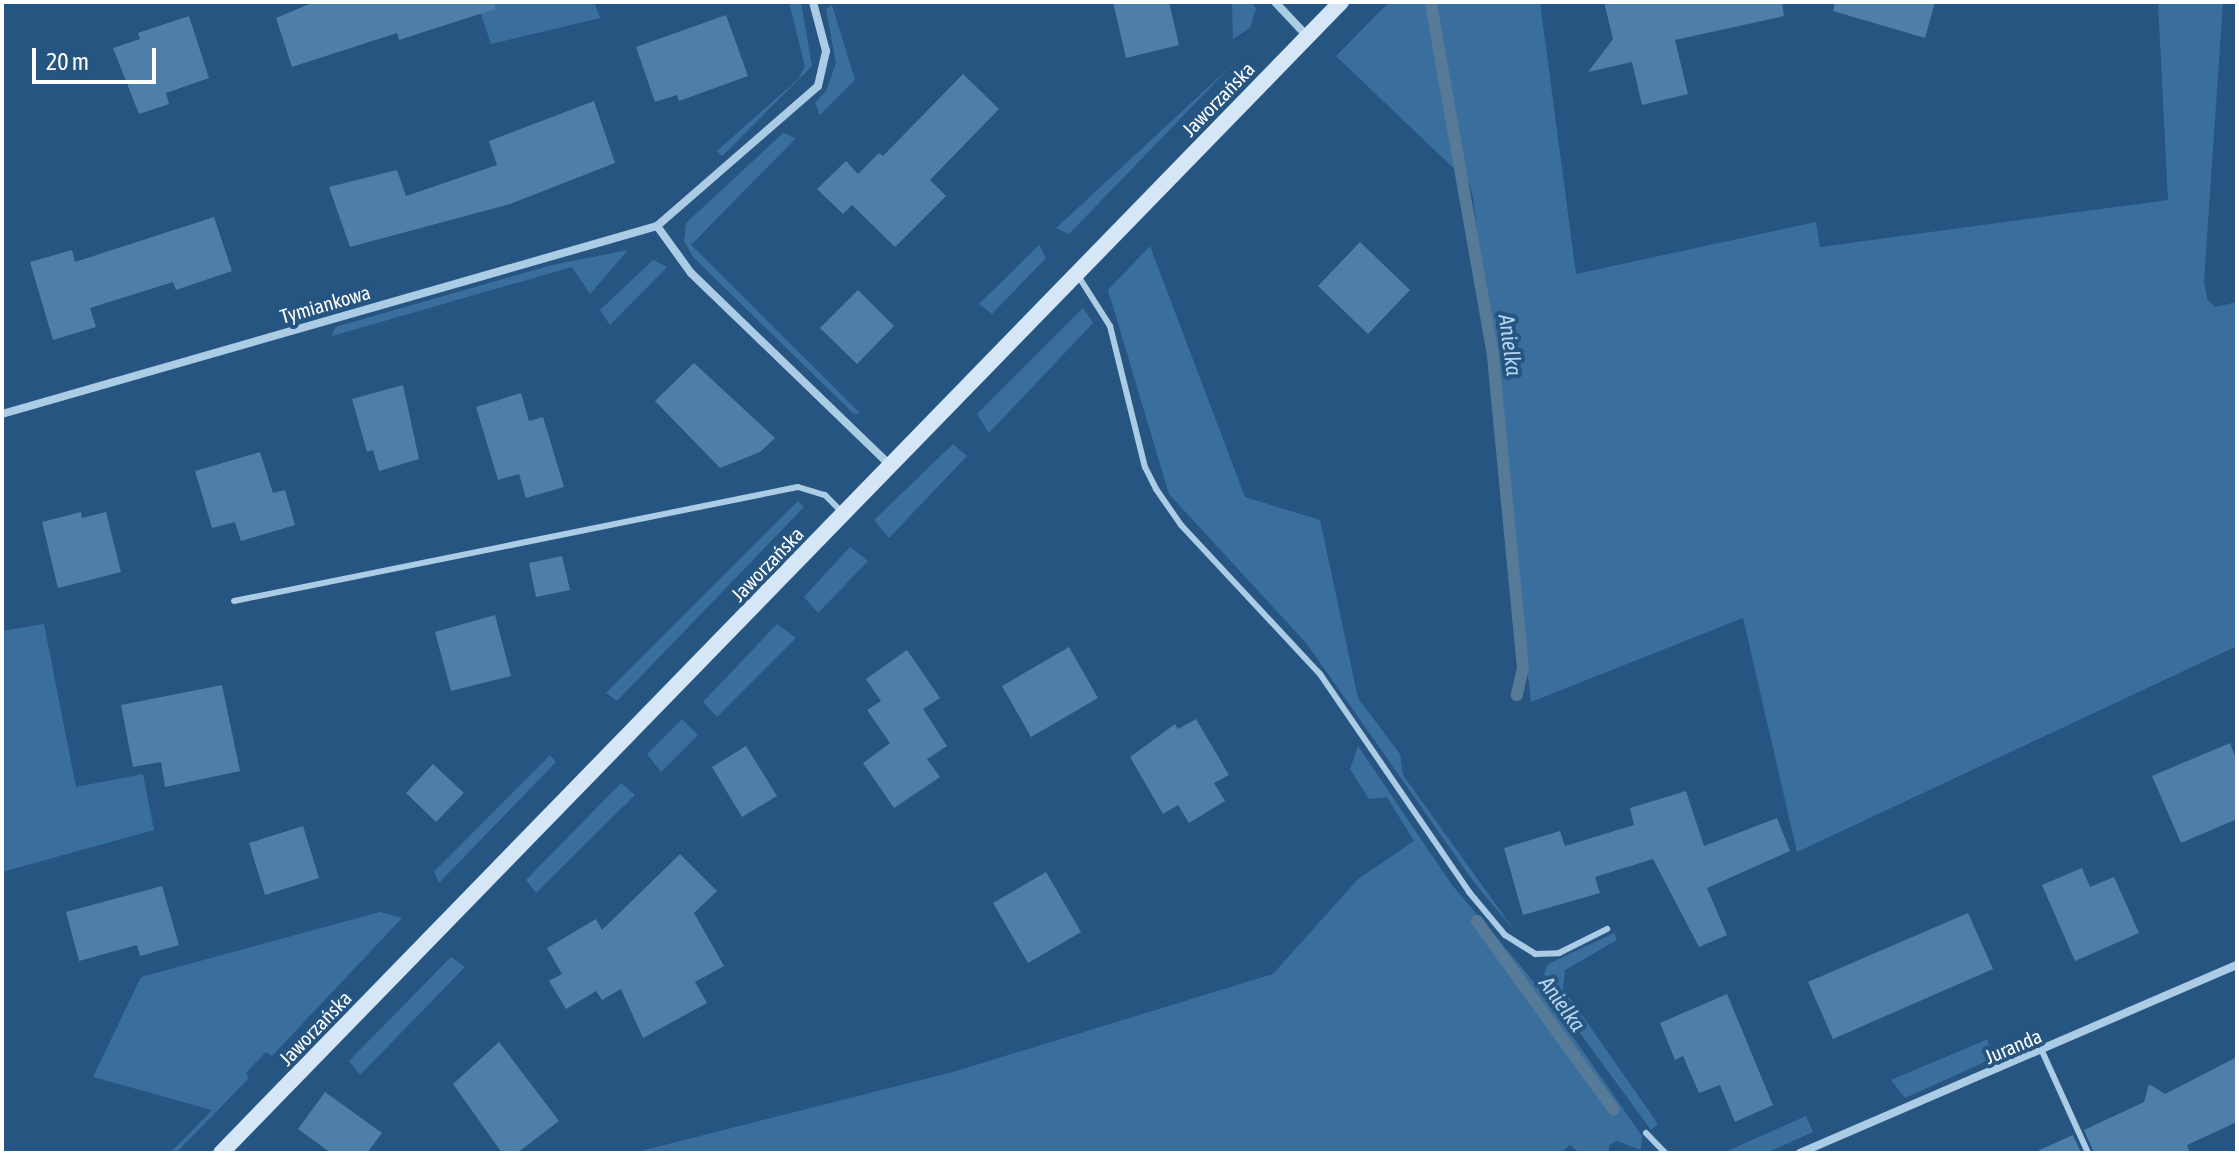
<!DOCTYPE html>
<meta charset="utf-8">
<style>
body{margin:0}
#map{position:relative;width:2239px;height:1155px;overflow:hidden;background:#255580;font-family:"Asap Condensed",sans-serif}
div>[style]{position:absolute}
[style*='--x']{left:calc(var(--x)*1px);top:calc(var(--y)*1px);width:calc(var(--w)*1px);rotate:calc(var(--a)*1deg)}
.green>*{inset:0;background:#3a6f9d}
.stream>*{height:12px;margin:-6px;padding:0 6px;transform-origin:6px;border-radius:6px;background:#577a98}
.building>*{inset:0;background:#4e7fa8}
.lane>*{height:6px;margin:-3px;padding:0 3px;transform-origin:3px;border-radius:3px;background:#accce6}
.street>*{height:8px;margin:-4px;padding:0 4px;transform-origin:4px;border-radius:4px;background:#accce6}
.secondary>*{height:16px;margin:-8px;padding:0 8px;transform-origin:8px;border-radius:8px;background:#d5e6f6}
span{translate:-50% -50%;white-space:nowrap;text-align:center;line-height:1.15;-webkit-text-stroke:8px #255580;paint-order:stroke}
.street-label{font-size:20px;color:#fff}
.water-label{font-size:22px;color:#b7d5ee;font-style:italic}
.frame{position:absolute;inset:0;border:4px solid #fff;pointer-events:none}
.scale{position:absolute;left:32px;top:48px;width:124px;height:36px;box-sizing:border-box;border:4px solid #fff;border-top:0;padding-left:10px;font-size:24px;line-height:28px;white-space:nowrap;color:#fff;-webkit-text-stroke:6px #255580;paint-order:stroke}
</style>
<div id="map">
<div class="green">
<i style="clip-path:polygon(477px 2px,594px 2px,600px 18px,491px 44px)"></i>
<i style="clip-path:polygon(789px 2px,801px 2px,812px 66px,722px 156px,717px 151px,798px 79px,805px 67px)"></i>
<i style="clip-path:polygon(1232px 2px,1252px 2px,1256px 9px,1250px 28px,1233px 39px)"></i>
<i style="clip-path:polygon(1389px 2px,1540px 2px,1576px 274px,1816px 222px,1820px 247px,2168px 200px,2158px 2px,2223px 2px,2204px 282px,2207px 299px,2215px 307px,2237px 302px,2237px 646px,1797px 852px,1743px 618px,1531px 702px,1473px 197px,1469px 183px,1336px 56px)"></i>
<i style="clip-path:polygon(832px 5px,855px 80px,820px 115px,815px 103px,826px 91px,836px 63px,826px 9px)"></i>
<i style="clip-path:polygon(1234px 63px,1069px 234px,1056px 228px,1066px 219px)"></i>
<i style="clip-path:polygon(783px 133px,796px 138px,691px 245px,860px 413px,854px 414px,693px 257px,684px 241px,686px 223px)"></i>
<i style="clip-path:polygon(1039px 245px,1046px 258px,992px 314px,979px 304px)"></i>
<i style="clip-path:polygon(1150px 246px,1245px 497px,1320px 520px,1358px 698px,1400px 754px,1403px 775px,1517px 934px,1473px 881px,1307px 644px,1169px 494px,1108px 290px)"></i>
<i style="clip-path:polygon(628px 250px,590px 294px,572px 267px,332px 336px,335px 327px,552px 265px)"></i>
<i style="clip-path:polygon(653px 260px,667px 267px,610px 325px,600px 310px)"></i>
<i style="clip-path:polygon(1083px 308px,1093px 323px,989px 433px,977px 414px)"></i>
<i style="clip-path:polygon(953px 444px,967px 456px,889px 538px,874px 520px)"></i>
<i style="clip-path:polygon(798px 501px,804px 507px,617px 701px,606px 693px)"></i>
<i style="clip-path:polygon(850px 547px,868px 561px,818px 613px,804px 597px)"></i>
<i style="clip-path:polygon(44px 624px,76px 787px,143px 774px,154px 830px,2px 872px,2px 631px)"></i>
<i style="clip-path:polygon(777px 624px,796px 638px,717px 717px,703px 702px)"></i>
<i style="clip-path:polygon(682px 719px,698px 735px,661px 772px,647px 754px)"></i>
<i style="clip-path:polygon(1358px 746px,1452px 885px,1539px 988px,1642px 1136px,1641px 1150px,1617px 1141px,1609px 1145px,1609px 1153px,1579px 1153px,1570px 1145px,1560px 1153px,633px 1153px,953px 1072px,1273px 974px,1358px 879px,1414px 841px,1387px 797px,1369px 799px,1350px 769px)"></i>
<i style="clip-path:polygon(550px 755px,556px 762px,439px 883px,434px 872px)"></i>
<i style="clip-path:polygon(621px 783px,635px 795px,536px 893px,526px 880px)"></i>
<i style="clip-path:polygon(380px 912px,402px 918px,272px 1056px,266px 1052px,255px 1063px,246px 1073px,249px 1078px,176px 1153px,170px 1153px,212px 1110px,93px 1077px,141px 977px)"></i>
<i style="clip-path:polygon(1614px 933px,1617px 940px,1565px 970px,1563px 988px,1658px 1124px,1651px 1130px,1558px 1003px,1544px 974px,1548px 964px)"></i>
<i style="clip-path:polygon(451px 957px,465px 967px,360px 1075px,349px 1061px)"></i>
<i style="clip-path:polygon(1988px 1039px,1989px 1060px,1905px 1098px,1891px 1080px)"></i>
<i style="clip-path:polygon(1806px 1116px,1813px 1132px,1766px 1153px,1723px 1153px)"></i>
</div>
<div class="stream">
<i style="--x:1431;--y:4;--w:358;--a:80"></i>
<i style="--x:1493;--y:357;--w:312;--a:84.5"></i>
<i style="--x:1523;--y:668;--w:28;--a:103"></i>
<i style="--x:1477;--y:921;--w:233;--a:54.1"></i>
</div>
<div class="building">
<i style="clip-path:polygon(314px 2px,494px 2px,495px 9px,399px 40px,397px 33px,292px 67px,276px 18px)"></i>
<i style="clip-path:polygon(1113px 2px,1169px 2px,1179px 45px,1126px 58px)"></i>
<i style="clip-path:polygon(1604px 2px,1782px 2px,1784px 16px,1675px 40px,1688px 94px,1642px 105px,1632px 62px,1588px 72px,1613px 39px)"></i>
<i style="clip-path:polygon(1835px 2px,1935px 2px,1925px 38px,1833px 11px)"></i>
<i style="clip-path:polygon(726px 15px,748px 76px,679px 101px,677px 95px,655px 102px,636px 47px)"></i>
<i style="clip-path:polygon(189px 16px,209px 78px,166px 93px,169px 104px,139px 114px,113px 48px,140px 39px,138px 33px)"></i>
<i style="clip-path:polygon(963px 74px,999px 109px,930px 180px,946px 196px,895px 247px,852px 205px,843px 214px,817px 189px,846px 161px,858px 174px,879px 153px,883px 156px)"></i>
<i style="clip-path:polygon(594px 101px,615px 163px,510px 204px,350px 247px,329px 187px,397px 170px,406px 196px,497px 165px,489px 141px)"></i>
<i style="clip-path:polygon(214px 217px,232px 271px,176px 290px,173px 282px,90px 308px,96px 327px,53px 340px,30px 262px,72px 250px,75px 262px)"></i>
<i style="clip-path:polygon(1360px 242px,1410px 290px,1368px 334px,1318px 286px)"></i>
<i style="clip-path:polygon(858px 290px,894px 326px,857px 364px,820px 328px)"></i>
<i style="clip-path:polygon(694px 363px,775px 438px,760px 452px,720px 468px,655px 401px)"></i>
<i style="clip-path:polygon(403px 385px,419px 459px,379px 471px,373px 450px,367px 452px,352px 399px)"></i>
<i style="clip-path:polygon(521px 393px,529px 421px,543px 417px,564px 487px,526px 498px,519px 474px,498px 480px,476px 407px)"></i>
<i style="clip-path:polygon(260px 452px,273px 493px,285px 490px,295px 525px,241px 541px,235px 522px,212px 528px,195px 471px)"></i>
<i style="clip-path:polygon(81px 512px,82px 518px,106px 512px,121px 572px,58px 588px,42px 522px)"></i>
<i style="clip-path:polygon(562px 556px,570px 590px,536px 597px,529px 563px)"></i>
<i style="clip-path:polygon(495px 615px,511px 676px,451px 691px,435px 632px)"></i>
<i style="clip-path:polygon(1069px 647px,1098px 698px,1031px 737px,1002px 686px)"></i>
<i style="clip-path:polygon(907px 650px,940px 698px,923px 709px,947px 746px,927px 759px,940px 777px,894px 808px,863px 763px,890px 743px,867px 710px,881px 701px,866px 679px)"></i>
<i style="clip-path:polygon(222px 685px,240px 771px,165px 787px,161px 762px,133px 767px,121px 705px)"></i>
<i style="clip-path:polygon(1196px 719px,1229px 775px,1214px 783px,1225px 801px,1189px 823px,1178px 805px,1163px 814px,1130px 757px,1175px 724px,1178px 729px)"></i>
<i style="clip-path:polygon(2230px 743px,2237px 761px,2237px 819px,2181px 843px,2152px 776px)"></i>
<i style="clip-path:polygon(746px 746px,777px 796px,742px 817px,712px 767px)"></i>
<i style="clip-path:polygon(433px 764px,464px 793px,436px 822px,406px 793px)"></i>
<i style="clip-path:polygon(1686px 791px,1704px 846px,1777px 818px,1790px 851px,1707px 888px,1727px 935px,1699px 947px,1653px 859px,1595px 877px,1600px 893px,1523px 915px,1504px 848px,1560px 831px,1565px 846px,1634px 825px,1630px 808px)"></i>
<i style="clip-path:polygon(303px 826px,319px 878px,265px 895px,249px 843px)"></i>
<i style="clip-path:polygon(680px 854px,717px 891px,694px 913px,724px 966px,695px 982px,707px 1003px,643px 1038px,621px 989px,602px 1000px,596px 991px,566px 1009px,549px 981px,562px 974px,547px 948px,596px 919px,602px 930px)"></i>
<i style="clip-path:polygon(2082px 868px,2090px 887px,2114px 877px,2139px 933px,2075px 961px,2042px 885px)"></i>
<i style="clip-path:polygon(1046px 872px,1081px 932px,1028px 963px,993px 903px)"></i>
<i style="clip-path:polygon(162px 886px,179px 945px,140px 956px,137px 945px,79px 961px,66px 912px)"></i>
<i style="clip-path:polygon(1968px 913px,1993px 969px,1833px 1039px,1808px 982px)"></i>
<i style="clip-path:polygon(1727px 994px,1773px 1105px,1735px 1122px,1720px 1085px,1699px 1093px,1683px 1056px,1675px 1060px,1660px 1023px)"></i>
<i style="clip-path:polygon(499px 1042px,559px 1121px,517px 1153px,502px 1153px,453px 1084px)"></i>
<i style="clip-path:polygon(2237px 1057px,2237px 1122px,2187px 1145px,2190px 1153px,2094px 1153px,2084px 1130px,2144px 1102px,2149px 1084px,2165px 1094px)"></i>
<i style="clip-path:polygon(325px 1092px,382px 1133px,367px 1153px,331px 1153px,298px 1129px)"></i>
<i style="clip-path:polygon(2073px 1135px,2081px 1153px,2033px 1153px)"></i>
</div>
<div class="lane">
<i style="--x:1077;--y:274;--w:62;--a:57.6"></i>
<i style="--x:1110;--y:326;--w:145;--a:76.1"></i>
<i style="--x:1145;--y:467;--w:25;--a:63"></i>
<i style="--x:1156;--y:489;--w:44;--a:55.2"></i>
<i style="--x:1181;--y:525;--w:204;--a:47"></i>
<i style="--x:1320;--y:674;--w:264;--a:55.6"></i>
<i style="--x:1469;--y:892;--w:56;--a:50.1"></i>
<i style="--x:1505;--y:935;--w:36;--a:32"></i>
<i style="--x:1535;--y:954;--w:24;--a:-2"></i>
<i style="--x:1559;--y:953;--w:54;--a:-26.6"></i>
<i style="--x:234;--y:601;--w:575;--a:-11.43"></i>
<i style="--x:798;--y:487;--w:28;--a:17"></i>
<i style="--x:825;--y:495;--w:23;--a:45"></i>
<i style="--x:2042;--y:1051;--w:112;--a:65.7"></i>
<i style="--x:1646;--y:1133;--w:28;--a:46"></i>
</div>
<div class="street">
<i style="--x:1275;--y:2;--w:47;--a:46.7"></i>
<i style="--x:657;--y:226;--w:58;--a:54.1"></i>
<i style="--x:691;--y:273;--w:277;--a:44"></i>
<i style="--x:2;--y:414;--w:681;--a:-16.01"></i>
<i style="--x:657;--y:226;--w:213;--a:-41"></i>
<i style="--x:818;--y:86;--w:36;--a:-77"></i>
<i style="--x:826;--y:51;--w:51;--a:-104.9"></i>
<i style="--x:1800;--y:1153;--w:476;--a:-23.3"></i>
</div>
<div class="secondary">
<i style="--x:221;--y:1153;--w:1606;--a:-45.78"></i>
</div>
<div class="street-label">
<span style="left:1218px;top:99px;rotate:-46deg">Jaworzańska</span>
<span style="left:325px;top:304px;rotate:-16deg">Tymiankowa</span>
<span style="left:767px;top:564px;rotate:-46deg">Jaworzańska</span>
<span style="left:315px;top:1028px;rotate:-46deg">Jaworzańska</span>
<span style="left:2013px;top:1046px;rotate:-23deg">Juranda</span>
</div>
<div class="water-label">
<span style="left:1510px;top:345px;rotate:82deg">Anielka</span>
<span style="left:1562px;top:1004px;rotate:54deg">Anielka</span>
</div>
<div class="frame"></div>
<div class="scale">20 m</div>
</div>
